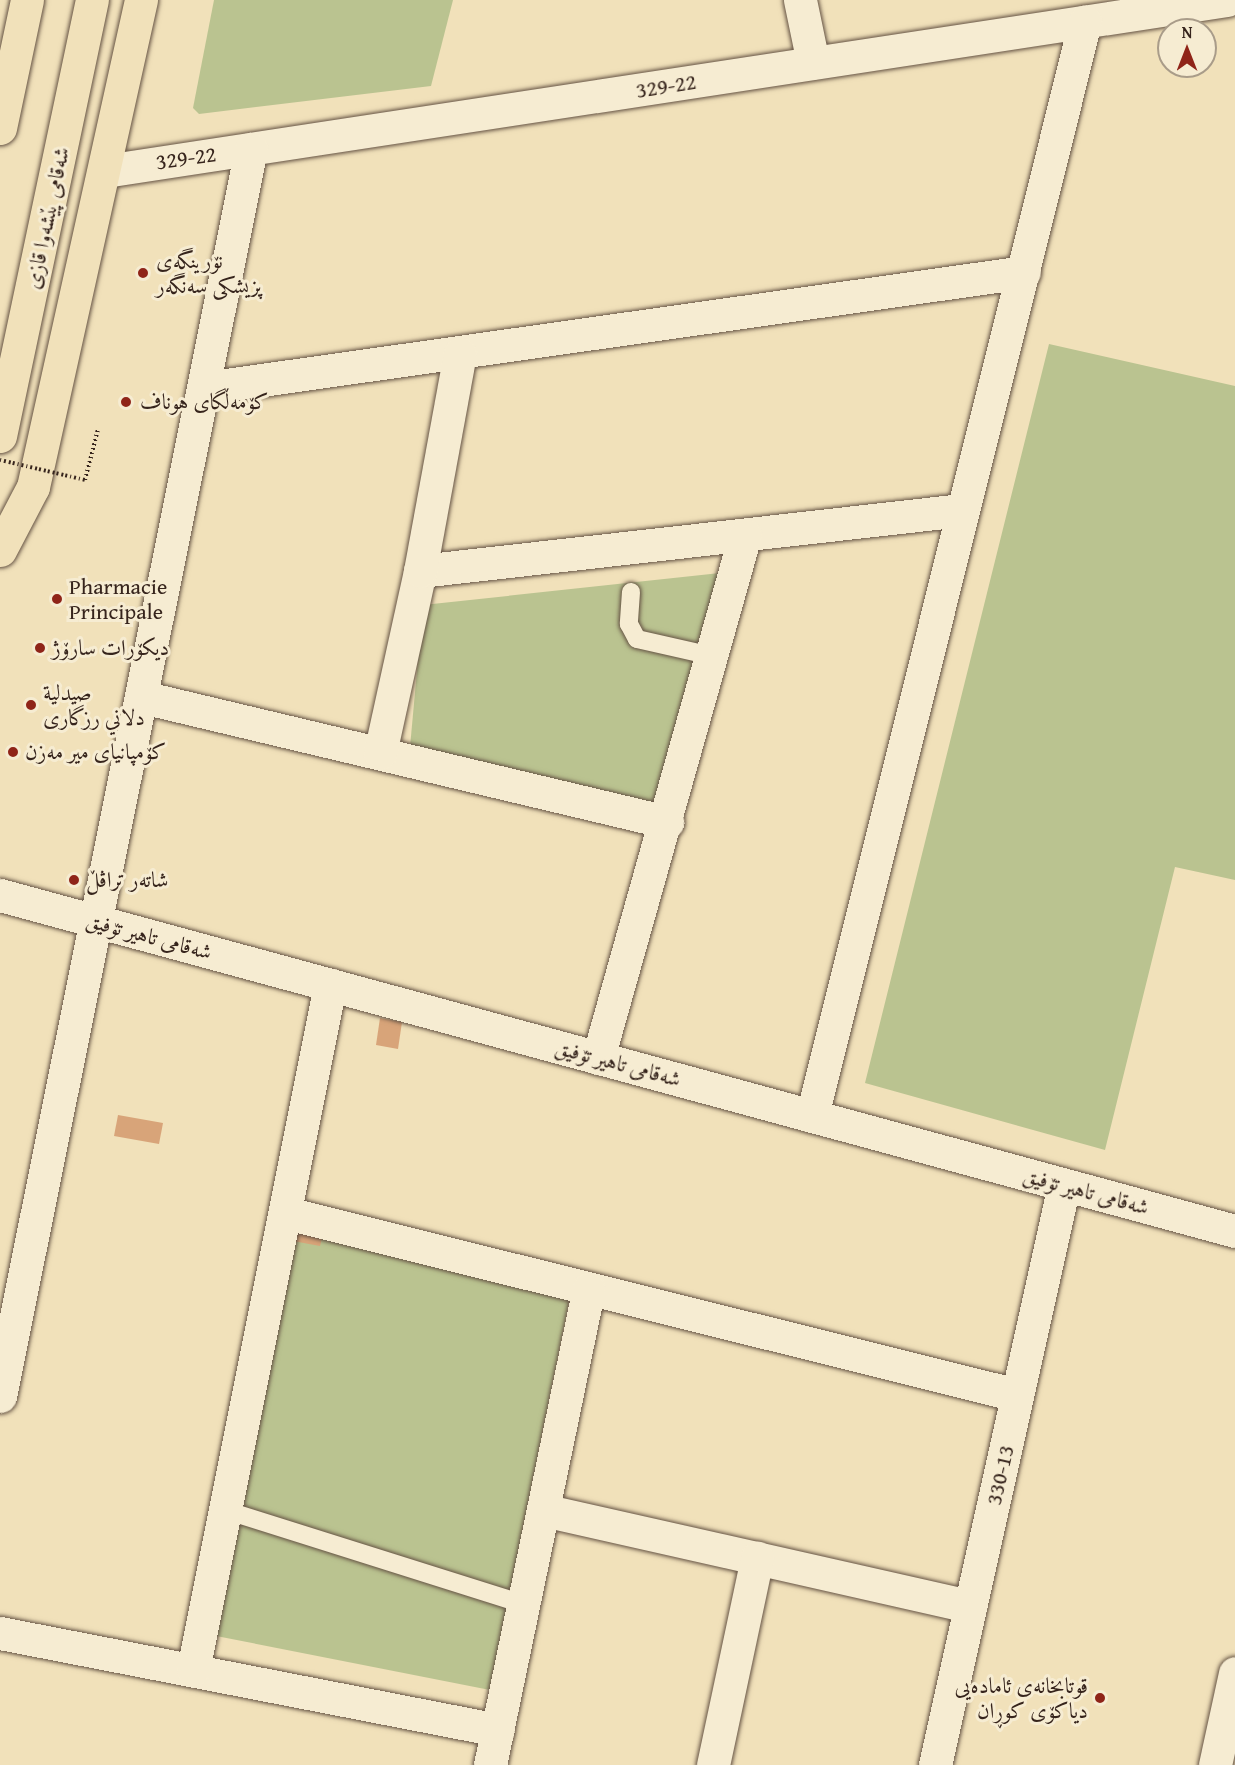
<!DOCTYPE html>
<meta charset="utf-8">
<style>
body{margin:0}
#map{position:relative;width:1235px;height:1765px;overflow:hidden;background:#f1e1ba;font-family:"Gentium Book Plus",Amiri,serif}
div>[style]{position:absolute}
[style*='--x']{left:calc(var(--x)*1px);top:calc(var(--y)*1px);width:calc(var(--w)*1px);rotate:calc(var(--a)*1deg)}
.green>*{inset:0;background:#bac390}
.building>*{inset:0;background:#d8a479}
.path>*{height:4px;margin-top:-2px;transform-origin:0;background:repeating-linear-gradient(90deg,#36241c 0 1.5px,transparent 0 4.5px)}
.roads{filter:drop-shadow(0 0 2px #655344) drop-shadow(0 0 2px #655344)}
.lane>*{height:18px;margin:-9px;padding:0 9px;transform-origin:9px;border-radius:9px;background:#f6ecd2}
.street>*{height:33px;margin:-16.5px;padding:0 16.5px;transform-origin:16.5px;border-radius:16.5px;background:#f6ecd2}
.secondary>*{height:33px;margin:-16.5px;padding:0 16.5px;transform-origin:16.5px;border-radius:16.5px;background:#f6ecd2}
.highway>*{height:33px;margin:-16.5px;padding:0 16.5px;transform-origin:16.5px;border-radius:16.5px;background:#f1e1ba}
.path-bridge>*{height:4px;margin-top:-2px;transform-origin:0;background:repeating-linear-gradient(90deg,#36241c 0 1.5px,transparent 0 4.5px)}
.dots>*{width:16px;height:16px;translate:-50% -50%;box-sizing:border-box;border:3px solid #f6ecd2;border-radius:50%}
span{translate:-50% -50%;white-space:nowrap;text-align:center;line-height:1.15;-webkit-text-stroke:6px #f6ecd2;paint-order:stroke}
.street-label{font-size:22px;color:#36241c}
.poi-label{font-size:22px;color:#36241c}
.left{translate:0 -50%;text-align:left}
.right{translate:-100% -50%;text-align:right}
.north{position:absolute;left:1157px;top:18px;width:60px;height:60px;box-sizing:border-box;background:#f6ecd2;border:2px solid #a99c89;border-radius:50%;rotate:0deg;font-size:16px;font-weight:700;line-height:24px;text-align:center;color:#36241c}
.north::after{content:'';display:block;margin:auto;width:21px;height:27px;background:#8f2418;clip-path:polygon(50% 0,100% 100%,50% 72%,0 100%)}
</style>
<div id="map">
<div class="green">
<i style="clip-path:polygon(214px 0,453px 0,431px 86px,199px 114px,193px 108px)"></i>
<i style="clip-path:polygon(1049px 344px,1235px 386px,1235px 880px,1175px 867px,1105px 1150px,865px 1083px)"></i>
<i style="clip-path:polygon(720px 573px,656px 812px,410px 747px,423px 605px)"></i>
<i style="clip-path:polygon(293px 1223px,571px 1292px,490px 1690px,206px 1634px)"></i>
</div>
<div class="building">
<i style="clip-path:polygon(380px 1018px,402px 1022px,398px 1049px,376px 1045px)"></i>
<i style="clip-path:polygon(118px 1115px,163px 1123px,159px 1144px,114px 1136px)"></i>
<i style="clip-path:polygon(294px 1224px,324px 1231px,320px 1246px,293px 1241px)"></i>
</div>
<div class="path">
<i style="--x:85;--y:480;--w:53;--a:-75.7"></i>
</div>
<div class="roads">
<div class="lane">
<i style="--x:631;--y:592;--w:32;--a:94"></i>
<i style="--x:629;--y:624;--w:17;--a:62"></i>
<i style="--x:637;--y:639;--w:77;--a:12.8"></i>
<i style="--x:225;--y:1510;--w:313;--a:17.5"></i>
</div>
<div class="street">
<i style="--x:800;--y:0;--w:64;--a:78.3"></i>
<i style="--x:105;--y:171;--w:1135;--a:-8.67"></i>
<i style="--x:205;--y:388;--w:827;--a:-8.06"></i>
<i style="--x:420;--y:571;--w:545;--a:-6.42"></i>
<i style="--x:142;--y:697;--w:540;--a:13.39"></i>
<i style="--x:380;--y:753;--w:186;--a:-77.6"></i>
<i style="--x:420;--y:571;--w:221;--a:-79.6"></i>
<i style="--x:598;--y:1058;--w:543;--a:-74.3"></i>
<i style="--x:812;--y:1116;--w:1128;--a:-75.99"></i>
<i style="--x:286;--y:1213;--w:753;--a:13.98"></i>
<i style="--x:0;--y:1396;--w:1272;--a:-78.62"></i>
<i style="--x:543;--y:1510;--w:438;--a:12.7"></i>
<i style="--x:0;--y:1633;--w:507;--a:11.02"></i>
<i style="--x:193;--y:1670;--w:699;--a:-78.69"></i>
<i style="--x:490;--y:1765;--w:486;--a:-78.3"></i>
<i style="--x:713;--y:1765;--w:212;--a:-78"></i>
<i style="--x:935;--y:1765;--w:594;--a:-77.46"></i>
<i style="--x:1215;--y:1765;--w:94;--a:-77.7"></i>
</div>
<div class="secondary">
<i style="--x:0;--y:895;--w:1280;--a:15.22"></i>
</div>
<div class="highway">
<i style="--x:0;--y:128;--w:131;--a:-78.1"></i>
<i style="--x:0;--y:436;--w:446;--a:-78.1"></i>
<i style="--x:0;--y:550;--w:71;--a:-62.4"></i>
<i style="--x:33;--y:487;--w:499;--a:-77.5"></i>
</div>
</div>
<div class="path-bridge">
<i style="--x:0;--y:460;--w:87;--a:13.2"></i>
</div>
<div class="dots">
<i style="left:143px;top:273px;background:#8f2418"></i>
<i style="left:126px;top:402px;background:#8f2418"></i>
<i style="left:57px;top:599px;background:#8f2418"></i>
<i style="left:40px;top:648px;background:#8f2418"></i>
<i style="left:31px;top:705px;background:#8f2418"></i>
<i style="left:13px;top:752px;background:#8f2418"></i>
<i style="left:74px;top:880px;background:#8f2418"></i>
<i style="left:1100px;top:1698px;background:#8f2418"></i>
</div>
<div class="street-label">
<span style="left:666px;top:86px;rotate:-9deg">329-22</span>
<span style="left:186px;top:158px;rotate:-8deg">329-22</span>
<span style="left:47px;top:218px;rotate:-78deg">شەقامی پێشەوا قازی</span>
<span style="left:149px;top:936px;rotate:15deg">شەقامی تاهیر تۆفیق</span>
<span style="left:618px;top:1063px;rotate:15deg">شەقامی تاهیر تۆفیق</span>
<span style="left:1086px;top:1191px;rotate:15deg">شەقامی تاهیر تۆفیق</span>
<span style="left:1000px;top:1475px;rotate:-77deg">330-13</span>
</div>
<div class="poi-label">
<span class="left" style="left:156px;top:273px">نۆرینگەی<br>پزیشکی سەنگەر</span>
<span class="left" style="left:140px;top:402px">کۆمەڵگای هوناف</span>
<span class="left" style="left:69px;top:599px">Pharmacie<br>Principale</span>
<span class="left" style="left:52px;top:648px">دیکۆرات سارۆژ</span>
<span class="left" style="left:43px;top:705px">صيدلية<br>دلاني رزگاری</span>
<span class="left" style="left:25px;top:752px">کۆمپانیای میر مەزن</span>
<span class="left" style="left:86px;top:880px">شاتەر تراڤڵ</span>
<span class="right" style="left:1088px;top:1698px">قوتابخانەی ئامادەیی<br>دیاکۆی کوڕان</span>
</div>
<div class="north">N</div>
</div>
